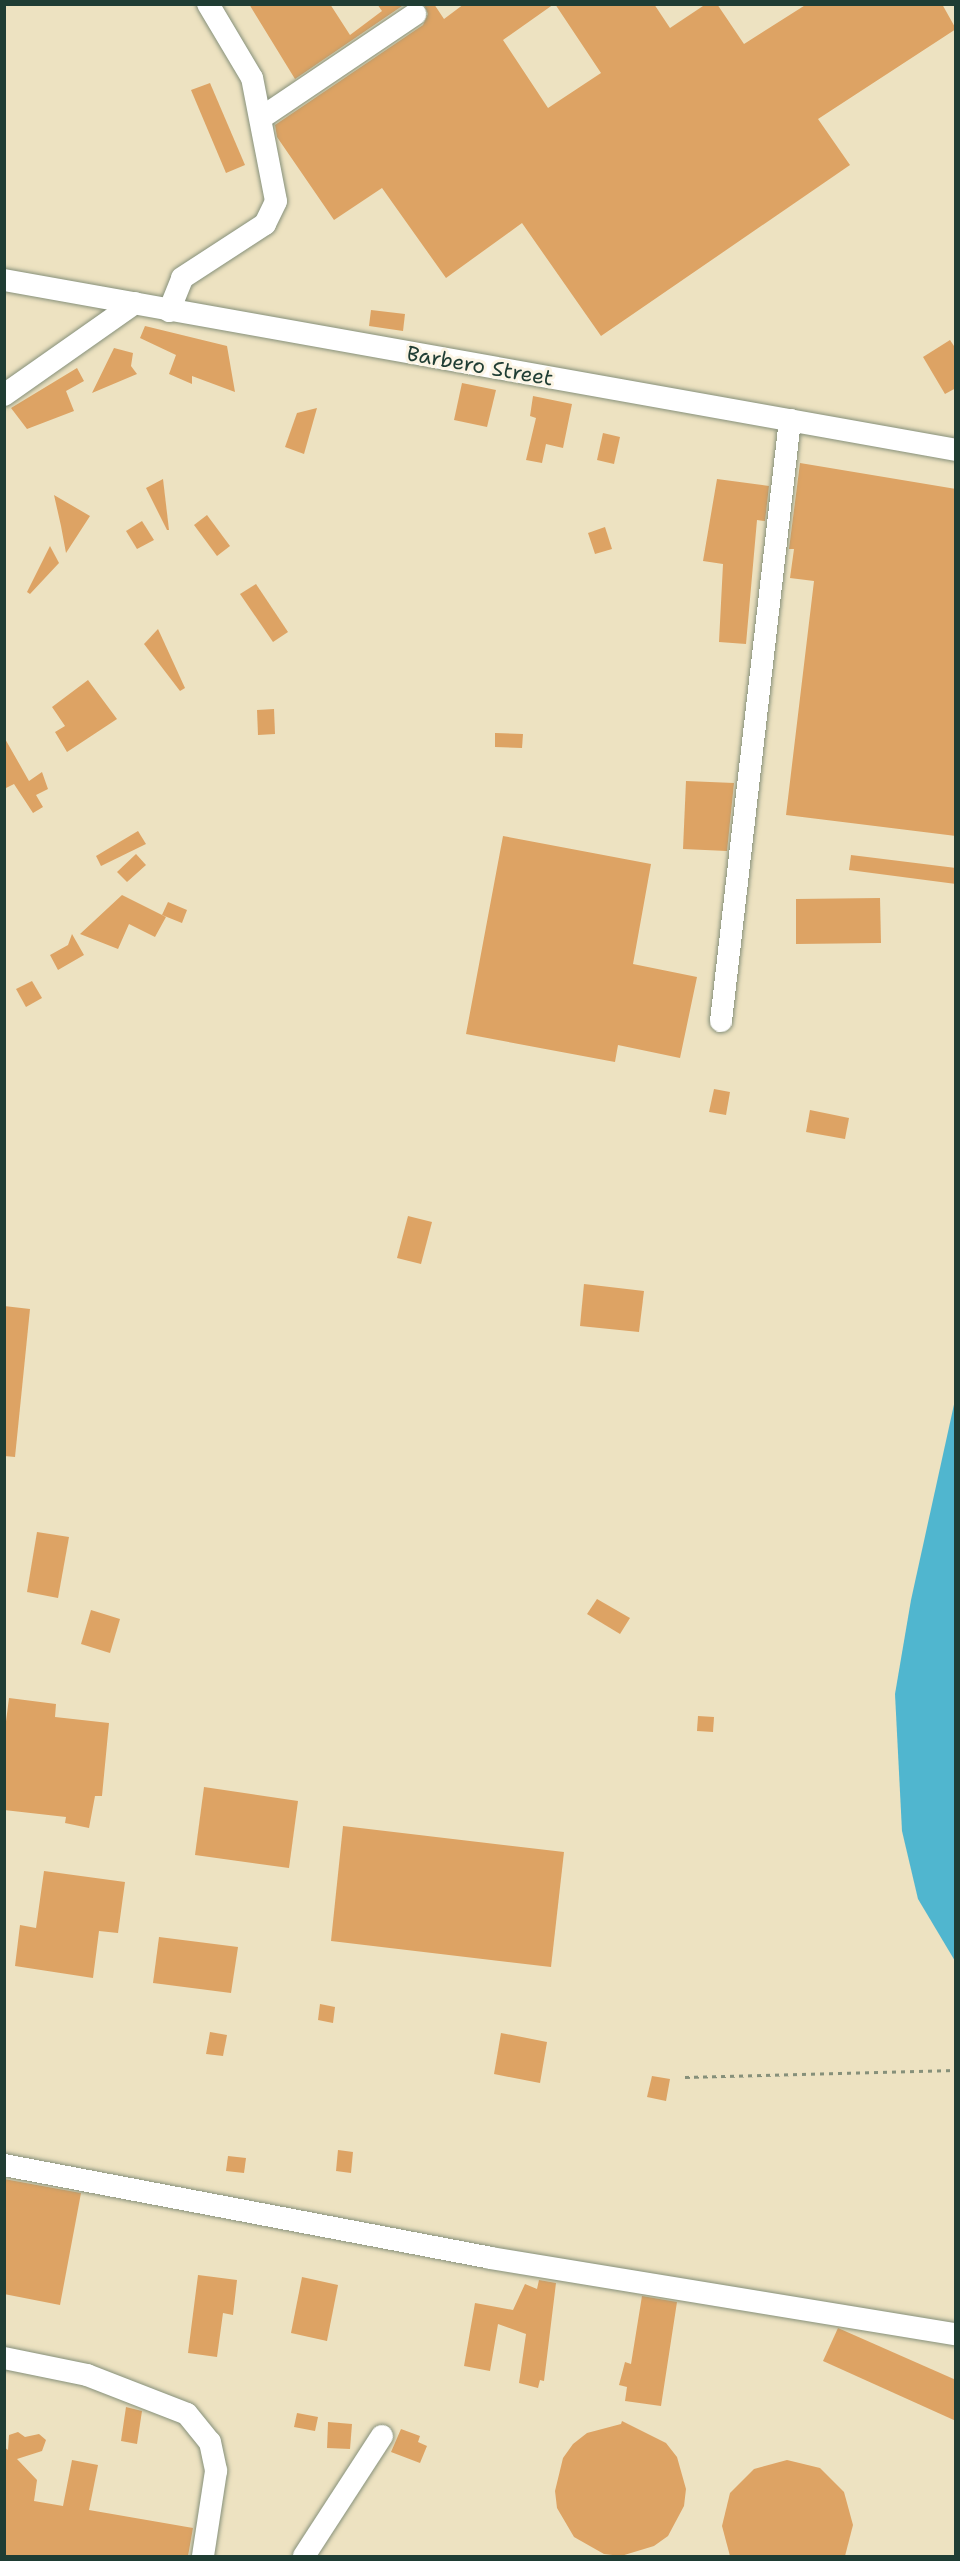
<!DOCTYPE html>
<style>
body{margin:0}
#map{position:relative;width:960px;height:2561px;overflow:hidden;background:#ede2c1;font-family:"Shantell Sans",sans-serif}
div>[style]{position:absolute}
[style*='--x']{left:calc(var(--x)*1px);top:calc(var(--y)*1px);width:calc(var(--w)*1px);rotate:calc(var(--a)*1deg)}
.water>*{inset:0;background:#50b6cf}
.building>*{inset:0;background:#dda364}
.path>*{height:3px;margin-top:-1.5px;transform-origin:0;background:repeating-linear-gradient(90deg,#86907a 0 4.5px,transparent 0 9px)}
.roads{filter:drop-shadow(0 0 2px #86907a) drop-shadow(0 0 2px #86907a)}
.minor>*{height:22px;margin:-11px;padding:0 11px;transform-origin:11px;border-radius:11px;background:#fff}
span{translate:-50% -50%;white-space:nowrap;text-align:center;line-height:1.15;-webkit-text-stroke:6px #fcf5e5;paint-order:stroke}
.street-label{font-size:21px;color:#1f3d34}
.frame{position:absolute;inset:0;border:6px solid #1f3d34;pointer-events:none}
</style>
<div id="map">
<div class="water">
<i style="clip-path:polygon(955px 1400px,955px 1961px,918px 1899px,902px 1831px,895px 1694px,911px 1600px)"></i>
</div>
<div class="building">
<i style="clip-path:polygon(249px 4px,330px 4px,350px 35px,382px 11px,377px 4px,405px 4px,295px 79px)"></i>
<i style="clip-path:polygon(424px 4px,434px 4px,444px 19px,464px 4px,554px 4px,503px 40px,548px 108px,601px 73px,555px 4px,654px 4px,670px 28px,706px 4px,717px 4px,744px 44px,807px 4px,942px 4px,956px 29px,818px 119px,850px 165px,601px 336px,522px 223px,446px 278px,382px 188px,334px 220px,277px 137px,275px 125px,423px 25px,428px 14px)"></i>
<i style="clip-path:polygon(210px 83px,245px 165px,226px 173px,191px 90px)"></i>
<i style="clip-path:polygon(371px 310px,405px 314px,403px 331px,369px 326px)"></i>
<i style="clip-path:polygon(145px 326px,227px 346px,235px 392px,192px 376px,192px 384px,169px 374px,176px 355px,140px 338px)"></i>
<i style="clip-path:polygon(950px 340px,956px 349px,956px 388px,945px 394px,923px 357px)"></i>
<i style="clip-path:polygon(114px 348px,133px 353px,131px 366px,137px 374px,92px 393px)"></i>
<i style="clip-path:polygon(77px 368px,84px 381px,66px 391px,74px 411px,27px 429px,11px 408px)"></i>
<i style="clip-path:polygon(462px 383px,496px 390px,487px 427px,454px 420px)"></i>
<i style="clip-path:polygon(533px 396px,572px 404px,563px 448px,546px 444px,542px 463px,526px 460px,536px 418px,530px 416px)"></i>
<i style="clip-path:polygon(317px 408px,304px 454px,285px 447px,297px 413px)"></i>
<i style="clip-path:polygon(603px 433px,620px 437px,614px 464px,597px 460px)"></i>
<i style="clip-path:polygon(800px 463px,956px 489px,956px 836px,786px 815px,814px 581px,790px 578px,794px 549px,789px 549px)"></i>
<i style="clip-path:polygon(163px 479px,169px 530px,167px 530px,146px 488px)"></i>
<i style="clip-path:polygon(717px 479px,769px 486px,765px 521px,757px 520px,746px 644px,719px 642px,723px 564px,703px 561px)"></i>
<i style="clip-path:polygon(54px 495px,90px 516px,66px 553px,61px 526px)"></i>
<i style="clip-path:polygon(207px 515px,230px 546px,217px 556px,194px 525px)"></i>
<i style="clip-path:polygon(142px 521px,154px 540px,137px 549px,126px 531px)"></i>
<i style="clip-path:polygon(605px 527px,612px 549px,595px 554px,588px 533px)"></i>
<i style="clip-path:polygon(50px 546px,59px 563px,30px 594px,27px 592px)"></i>
<i style="clip-path:polygon(256px 584px,288px 632px,273px 642px,240px 594px)"></i>
<i style="clip-path:polygon(158px 629px,185px 688px,180px 691px,144px 644px)"></i>
<i style="clip-path:polygon(88px 680px,117px 719px,67px 752px,55px 732px,65px 726px,52px 707px)"></i>
<i style="clip-path:polygon(274px 709px,275px 734px,258px 735px,257px 710px)"></i>
<i style="clip-path:polygon(495px 733px,523px 734px,522px 748px,495px 747px)"></i>
<i style="clip-path:polygon(4px 737px,29px 781px,42px 772px,48px 789px,36px 795px,43px 807px,33px 813px,14px 784px,4px 789px)"></i>
<i style="clip-path:polygon(686px 781px,734px 783px,727px 851px,683px 849px)"></i>
<i style="clip-path:polygon(138px 831px,146px 844px,101px 866px,96px 856px)"></i>
<i style="clip-path:polygon(503px 836px,651px 864px,633px 964px,697px 977px,680px 1058px,618px 1045px,615px 1062px,466px 1034px)"></i>
<i style="clip-path:polygon(136px 854px,146px 865px,127px 882px,117px 872px)"></i>
<i style="clip-path:polygon(851px 855px,956px 868px,956px 884px,849px 870px)"></i>
<i style="clip-path:polygon(122px 895px,166px 917px,155px 937px,129px 924px,118px 949px,80px 934px)"></i>
<i style="clip-path:polygon(880px 898px,881px 943px,796px 944px,796px 899px)"></i>
<i style="clip-path:polygon(168px 902px,187px 910px,182px 923px,162px 915px)"></i>
<i style="clip-path:polygon(72px 934px,84px 955px,58px 970px,50px 955px,68px 945px)"></i>
<i style="clip-path:polygon(32px 981px,42px 998px,26px 1007px,16px 989px)"></i>
<i style="clip-path:polygon(714px 1089px,730px 1092px,726px 1115px,709px 1112px)"></i>
<i style="clip-path:polygon(810px 1110px,849px 1118px,845px 1139px,806px 1132px)"></i>
<i style="clip-path:polygon(408px 1216px,432px 1222px,421px 1264px,397px 1258px)"></i>
<i style="clip-path:polygon(584px 1284px,644px 1291px,639px 1332px,580px 1326px)"></i>
<i style="clip-path:polygon(4px 1306px,30px 1309px,15px 1457px,4px 1456px)"></i>
<i style="clip-path:polygon(37px 1532px,69px 1537px,58px 1598px,27px 1592px)"></i>
<i style="clip-path:polygon(597px 1599px,630px 1618px,620px 1634px,587px 1614px)"></i>
<i style="clip-path:polygon(91px 1610px,120px 1619px,110px 1653px,81px 1644px)"></i>
<i style="clip-path:polygon(9px 1698px,56px 1704px,55px 1717px,109px 1723px,102px 1796px,95px 1796px,89px 1828px,65px 1823px,66px 1817px,4px 1810px,4px 1737px)"></i>
<i style="clip-path:polygon(698px 1716px,714px 1717px,713px 1732px,697px 1731px)"></i>
<i style="clip-path:polygon(204px 1787px,298px 1801px,289px 1868px,195px 1855px)"></i>
<i style="clip-path:polygon(343px 1826px,564px 1852px,551px 1967px,331px 1941px)"></i>
<i style="clip-path:polygon(44px 1871px,125px 1882px,118px 1933px,99px 1931px,93px 1978px,15px 1966px,20px 1925px,36px 1928px)"></i>
<i style="clip-path:polygon(159px 1937px,238px 1947px,231px 1993px,153px 1983px)"></i>
<i style="clip-path:polygon(320px 2004px,335px 2007px,333px 2023px,318px 2020px)"></i>
<i style="clip-path:polygon(210px 2032px,227px 2035px,223px 2056px,206px 2054px)"></i>
<i style="clip-path:polygon(501px 2033px,547px 2042px,540px 2083px,494px 2074px)"></i>
<i style="clip-path:polygon(652px 2076px,670px 2079px,666px 2101px,647px 2097px)"></i>
<i style="clip-path:polygon(338px 2150px,353px 2152px,351px 2173px,336px 2171px)"></i>
<i style="clip-path:polygon(228px 2156px,246px 2158px,244px 2173px,226px 2171px)"></i>
<i style="clip-path:polygon(4px 2179px,81px 2193px,60px 2305px,4px 2294px)"></i>
<i style="clip-path:polygon(198px 2275px,237px 2280px,233px 2315px,223px 2313px,217px 2357px,188px 2353px)"></i>
<i style="clip-path:polygon(302px 2277px,338px 2285px,327px 2341px,291px 2333px)"></i>
<i style="clip-path:polygon(539px 2280px,556px 2283px,544px 2381px,540px 2380px,538px 2388px,519px 2383px,526px 2334px,498px 2324px,490px 2371px,464px 2366px,475px 2303px,513px 2310px,525px 2284px,537px 2289px)"></i>
<i style="clip-path:polygon(642px 2296px,677px 2302px,661px 2406px,625px 2401px,627px 2387px,619px 2385px,625px 2362px,631px 2364px)"></i>
<i style="clip-path:polygon(838px 2328px,956px 2380px,956px 2421px,823px 2361px)"></i>
<i style="clip-path:polygon(126px 2407px,142px 2411px,137px 2444px,121px 2441px)"></i>
<i style="clip-path:polygon(297px 2413px,318px 2417px,315px 2431px,294px 2427px)"></i>
<i style="clip-path:polygon(622px 2421px,666px 2443px,677px 2457px,686px 2489px,684px 2506px,668px 2536px,654px 2546px,621px 2556px,604px 2554px,574px 2537px,557px 2508px,555px 2491px,563px 2458px,573px 2444px,587px 2433px,621px 2424px)"></i>
<i style="clip-path:polygon(328px 2422px,352px 2424px,350px 2449px,327px 2448px)"></i>
<i style="clip-path:polygon(401px 2429px,420px 2436px,418px 2442px,427px 2446px,420px 2463px,391px 2452px)"></i>
<i style="clip-path:polygon(18px 2432px,25px 2437px,39px 2434px,46px 2440px,42px 2451px,17px 2459px,37px 2480px,34px 2501px,63px 2506px,72px 2460px,98px 2465px,89px 2510px,193px 2528px,188px 2556px,4px 2556px,4px 2447px,8px 2450px,9px 2435px)"></i>
<i style="clip-path:polygon(787px 2460px,820px 2468px,844px 2492px,853px 2525px,845px 2556px,730px 2556px,722px 2526px,730px 2493px,754px 2469px)"></i>
</div>
<div class="path">
<i style="--x:685;--y:2077;--w:271;--a:-1.5"></i>
</div>
<div class="roads">
<div class="minor">
<i style="--x:261;--y:118;--w:186;--a:-34"></i>
<i style="--x:4;--y:280;--w:967;--a:10.12"></i>
<i style="--x:169;--y:311;--w:35;--a:-68"></i>
<i style="--x:182;--y:278;--w:99;--a:-33"></i>
<i style="--x:265;--y:224;--w:25;--a:-64"></i>
<i style="--x:276;--y:201;--w:125;--a:-101"></i>
<i style="--x:252;--y:78;--w:86;--a:-120.7"></i>
<i style="--x:4;--y:395;--w:160;--a:-35.1"></i>
<i style="--x:721;--y:1021;--w:605;--a:-83.45"></i>
<i style="--x:4;--y:2165;--w:495;--a:10.8"></i>
<i style="--x:490;--y:2258;--w:472;--a:9.3"></i>
<i style="--x:4;--y:2358;--w:85;--a:11.6"></i>
<i style="--x:87;--y:2375;--w:107;--a:21.3"></i>
<i style="--x:187;--y:2414;--w:36;--a:51"></i>
<i style="--x:210;--y:2442;--w:30;--a:78"></i>
<i style="--x:216;--y:2471;--w:86;--a:98.7"></i>
<i style="--x:304;--y:2556;--w:143;--a:-57"></i>
</div>
</div>
<div class="street-label">
<span style="left:480px;top:366px;rotate:10deg">Barbero Street</span>
</div>
<div class="frame"></div>
</div>
